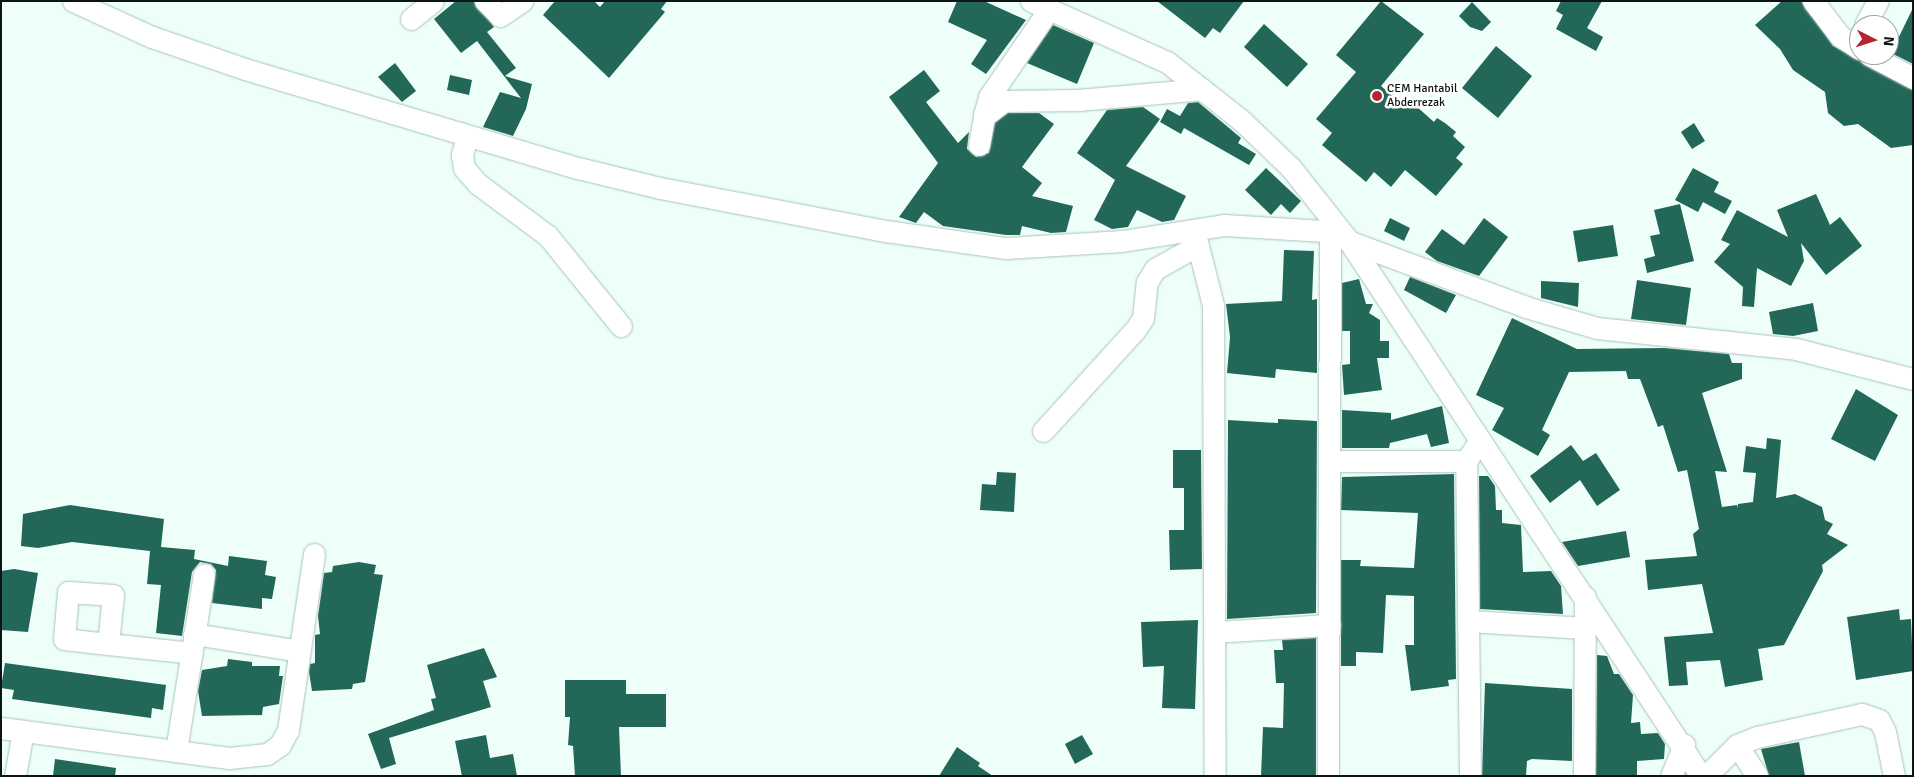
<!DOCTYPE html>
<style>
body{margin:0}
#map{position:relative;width:1914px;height:777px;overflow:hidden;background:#eefffa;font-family:Signika,sans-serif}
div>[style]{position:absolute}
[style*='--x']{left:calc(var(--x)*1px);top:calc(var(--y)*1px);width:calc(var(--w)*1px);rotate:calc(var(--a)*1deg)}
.building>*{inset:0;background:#236758}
.roads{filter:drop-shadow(0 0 1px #a8c3bb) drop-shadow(0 0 1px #a8c3bb)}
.minor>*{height:21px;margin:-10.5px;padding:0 10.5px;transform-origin:10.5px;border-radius:10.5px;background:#fff}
.dots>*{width:14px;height:14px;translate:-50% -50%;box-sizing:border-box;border:2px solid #fff;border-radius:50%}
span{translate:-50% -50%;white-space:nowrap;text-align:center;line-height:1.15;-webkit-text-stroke:5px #fff;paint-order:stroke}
.poi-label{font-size:12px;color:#0c1513}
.left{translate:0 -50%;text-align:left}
.frame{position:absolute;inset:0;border:2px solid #0c1513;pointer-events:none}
.north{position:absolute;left:1849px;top:15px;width:50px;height:50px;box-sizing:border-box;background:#fff;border:1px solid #9ea1a1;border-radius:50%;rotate:95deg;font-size:14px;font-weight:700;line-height:20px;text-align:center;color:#0c1513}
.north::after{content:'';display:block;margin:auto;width:18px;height:22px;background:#b52430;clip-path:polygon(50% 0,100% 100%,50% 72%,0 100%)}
</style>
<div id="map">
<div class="building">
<i style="clip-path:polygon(456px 1px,473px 1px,494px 27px,487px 32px,516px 68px,505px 76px,532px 84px,526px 109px,513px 136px,483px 127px,500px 92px,521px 98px,477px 41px,461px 53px,434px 19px)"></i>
<i style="clip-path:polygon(555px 1px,594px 1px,600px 7px,605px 1px,667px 1px,661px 9px,665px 12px,609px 78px,543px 15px)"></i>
<i style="clip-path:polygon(957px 1px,984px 1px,1026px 20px,986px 74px,971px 64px,987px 40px,948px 22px)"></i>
<i style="clip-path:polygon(1157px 1px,1244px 1px,1220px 33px,1213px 28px,1205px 38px)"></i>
<i style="clip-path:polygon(1381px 1px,1424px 34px,1381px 86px,1403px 105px,1408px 99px,1434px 122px,1437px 118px,1445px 123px,1456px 132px,1453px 136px,1465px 147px,1456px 158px,1463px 164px,1436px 196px,1405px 170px,1391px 187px,1374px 172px,1366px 182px,1322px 145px,1332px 133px,1316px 119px,1356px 72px,1336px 55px)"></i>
<i style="clip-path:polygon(1561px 1px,1602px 1px,1587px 28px,1603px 37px,1596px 51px,1556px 29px,1563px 15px,1556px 11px)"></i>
<i style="clip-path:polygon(1782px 1px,1801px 1px,1833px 46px,1913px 90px,1913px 145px,1891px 148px,1858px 124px,1844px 126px,1828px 113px,1825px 92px,1793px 70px,1780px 49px,1755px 25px)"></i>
<i style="clip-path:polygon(1472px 2px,1491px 22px,1482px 31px,1470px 27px,1459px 16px)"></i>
<i style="clip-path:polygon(1913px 8px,1913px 64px,1891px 53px)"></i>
<i style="clip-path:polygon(1264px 24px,1308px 64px,1287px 87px,1244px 47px)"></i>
<i style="clip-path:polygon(1053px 25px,1094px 43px,1077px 84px,1027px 63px)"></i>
<i style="clip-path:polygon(1496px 46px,1532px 76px,1498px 118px,1462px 88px)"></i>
<i style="clip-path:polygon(395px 63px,416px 91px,402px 102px,378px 77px)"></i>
<i style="clip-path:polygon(924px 70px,940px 91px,926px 102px,958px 143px,969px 132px,967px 149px,976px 157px,989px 153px,995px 123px,1008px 113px,1039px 113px,1054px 124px,1022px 167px,1042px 183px,1032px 196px,1073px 206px,1066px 232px,1051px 233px,1022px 226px,1020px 235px,1006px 235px,943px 226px,924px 212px,916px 223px,899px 217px,938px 163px,889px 97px)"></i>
<i style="clip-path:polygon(450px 75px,472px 80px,469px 95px,447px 90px)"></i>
<i style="clip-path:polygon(1198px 102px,1241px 138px,1238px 143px,1256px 154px,1249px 165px,1184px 128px,1181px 134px,1160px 122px,1167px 109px,1180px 116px,1188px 103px)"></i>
<i style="clip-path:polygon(1143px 107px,1160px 119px,1126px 166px,1186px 196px,1174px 220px,1162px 222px,1137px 210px,1128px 227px,1112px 229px,1094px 220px,1115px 180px,1077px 153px,1107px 110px)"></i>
<i style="clip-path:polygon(1694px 123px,1705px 141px,1692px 149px,1681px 132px)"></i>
<i style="clip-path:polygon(1266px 168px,1301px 201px,1290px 213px,1281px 204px,1271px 215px,1245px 190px)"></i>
<i style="clip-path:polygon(1693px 168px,1719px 182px,1714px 192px,1732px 201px,1725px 214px,1703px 202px,1698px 212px,1675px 200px)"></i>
<i style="clip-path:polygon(1816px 194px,1830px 225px,1840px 217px,1862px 246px,1826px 275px,1801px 243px,1804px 261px,1791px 286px,1757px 268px,1754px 307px,1742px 306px,1743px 287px,1714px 262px,1730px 244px,1721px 240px,1737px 210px,1788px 237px,1777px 210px)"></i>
<i style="clip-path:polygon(1680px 204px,1694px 261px,1647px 273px,1644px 259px,1655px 256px,1650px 236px,1660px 234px,1654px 210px)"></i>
<i style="clip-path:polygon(1390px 218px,1410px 228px,1404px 241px,1384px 231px)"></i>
<i style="clip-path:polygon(1484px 218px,1508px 237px,1479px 276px,1437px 261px,1425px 252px,1442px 229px,1464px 245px)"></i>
<i style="clip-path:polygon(1613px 225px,1618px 256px,1578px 262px,1573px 231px)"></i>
<i style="clip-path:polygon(1284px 250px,1314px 251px,1312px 300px,1317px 299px,1317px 373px,1276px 369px,1275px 378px,1227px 373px,1230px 337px,1226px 304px,1282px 301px)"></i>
<i style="clip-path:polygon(1410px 277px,1456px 295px,1446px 313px,1404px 290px)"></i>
<i style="clip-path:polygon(1359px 279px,1366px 304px,1373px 304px,1369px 313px,1380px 320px,1380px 341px,1389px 341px,1389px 358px,1377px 358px,1382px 390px,1344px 395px,1342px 365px,1350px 364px,1350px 331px,1342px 331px,1342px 283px)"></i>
<i style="clip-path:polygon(1637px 280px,1691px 288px,1686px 325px,1631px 319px)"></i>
<i style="clip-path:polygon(1541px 281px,1579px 283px,1578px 307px,1541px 298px)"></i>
<i style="clip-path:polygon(1813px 303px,1818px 331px,1793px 336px,1773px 334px,1769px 312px)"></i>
<i style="clip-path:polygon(1512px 318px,1577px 349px,1665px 348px,1729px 354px,1732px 363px,1742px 363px,1742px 379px,1702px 393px,1727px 472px,1715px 471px,1722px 507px,1737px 505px,1738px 508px,1738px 504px,1753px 502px,1756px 473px,1743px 472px,1746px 446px,1766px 449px,1767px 438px,1781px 440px,1776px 498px,1795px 494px,1822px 507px,1825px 520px,1833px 524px,1827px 534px,1848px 545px,1822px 565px,1823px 571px,1784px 645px,1758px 649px,1763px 680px,1725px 687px,1720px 660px,1686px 662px,1688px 685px,1669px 686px,1664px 637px,1713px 633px,1702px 584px,1648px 590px,1645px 560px,1697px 556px,1693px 534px,1699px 529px,1687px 470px,1678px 472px,1663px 425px,1658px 427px,1640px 379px,1628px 379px,1626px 371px,1569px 372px,1542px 430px,1550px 435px,1538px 456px,1492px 430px,1504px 408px,1476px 395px)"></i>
<i style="clip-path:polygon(1856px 389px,1898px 415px,1875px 461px,1831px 439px)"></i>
<i style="clip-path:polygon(1442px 406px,1449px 443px,1431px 447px,1427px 434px,1390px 443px,1389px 448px,1342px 448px,1342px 410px,1391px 413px,1391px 420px)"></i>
<i style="clip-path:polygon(1278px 419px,1317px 421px,1316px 613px,1227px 619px,1228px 420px,1278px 423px)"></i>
<i style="clip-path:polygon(1571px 445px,1583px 461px,1596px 453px,1620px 490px,1597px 506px,1580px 480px,1550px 503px,1530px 476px)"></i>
<i style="clip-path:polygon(1173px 450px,1201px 450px,1202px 569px,1170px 570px,1169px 530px,1184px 530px,1184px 488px,1173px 488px)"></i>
<i style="clip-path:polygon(997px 472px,1016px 473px,1014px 512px,980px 510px,982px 484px,996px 485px)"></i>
<i style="clip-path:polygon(1454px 474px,1456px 679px,1448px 680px,1449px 686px,1411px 691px,1405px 645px,1414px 645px,1414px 596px,1386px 595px,1383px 653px,1356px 652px,1356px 666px,1341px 666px,1341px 560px,1361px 560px,1360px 566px,1414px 568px,1418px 513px,1341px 510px,1342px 477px)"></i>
<i style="clip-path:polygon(1479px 476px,1488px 476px,1495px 486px,1496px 510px,1502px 510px,1502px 523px,1521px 525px,1523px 572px,1551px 571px,1561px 586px,1563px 614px,1480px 609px)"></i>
<i style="clip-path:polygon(70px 505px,164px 519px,161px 547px,195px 550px,194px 559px,228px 566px,229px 556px,267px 561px,265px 575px,276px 577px,272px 599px,262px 598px,262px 609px,212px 603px,216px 570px,211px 564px,200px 562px,192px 572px,182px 636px,156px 633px,161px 585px,147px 584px,150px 551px,72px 542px,38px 548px,21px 546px,23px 514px)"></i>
<i style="clip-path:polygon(1626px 531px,1630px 557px,1578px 566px,1562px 542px)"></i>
<i style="clip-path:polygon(359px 562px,376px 565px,374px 574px,383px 575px,365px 682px,353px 684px,352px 689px,312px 691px,309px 672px,310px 664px,315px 663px,315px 635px,320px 634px,318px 616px,324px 573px,332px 572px,333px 566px)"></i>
<i style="clip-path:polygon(14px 569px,38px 573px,28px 632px,1px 630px,1px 571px)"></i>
<i style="clip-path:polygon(1899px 609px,1900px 620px,1911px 619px,1913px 671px,1856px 680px,1847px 617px)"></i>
<i style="clip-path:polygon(1198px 620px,1195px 709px,1162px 708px,1164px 666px,1143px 667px,1141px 622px)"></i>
<i style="clip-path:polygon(1316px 638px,1316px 776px,1261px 776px,1263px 727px,1283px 728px,1284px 683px,1276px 683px,1274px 650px,1283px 650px,1282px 640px)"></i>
<i style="clip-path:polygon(484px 648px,497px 677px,483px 681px,491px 707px,389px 738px,396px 764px,381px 769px,368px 734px,434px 710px,431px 699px,436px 698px,427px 665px)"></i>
<i style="clip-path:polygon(1597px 655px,1607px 656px,1614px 674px,1619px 674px,1633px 695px,1631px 723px,1640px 722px,1641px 734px,1658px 733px,1665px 744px,1664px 759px,1637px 761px,1637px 776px,1596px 776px)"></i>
<i style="clip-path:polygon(228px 659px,252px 662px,252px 666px,280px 666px,279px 676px,283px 676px,279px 704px,263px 707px,262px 715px,202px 716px,198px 691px,202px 670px,227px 666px)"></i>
<i style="clip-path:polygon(5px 663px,166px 685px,163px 710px,152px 708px,151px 718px,12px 699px,14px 690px,1px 688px)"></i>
<i style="clip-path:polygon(565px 680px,626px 680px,626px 694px,666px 694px,666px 727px,619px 727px,621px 776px,575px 776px,573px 746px,568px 745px,570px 717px,565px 717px)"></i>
<i style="clip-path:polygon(1485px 683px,1572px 689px,1572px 761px,1532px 759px,1527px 761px,1526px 776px,1482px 776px)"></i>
<i style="clip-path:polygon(486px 735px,490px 758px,513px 754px,517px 776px,462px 776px,455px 741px)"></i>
<i style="clip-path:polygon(1082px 735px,1093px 754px,1075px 764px,1065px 744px)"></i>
<i style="clip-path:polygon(1799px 742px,1805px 776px,1769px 776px,1761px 749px)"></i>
<i style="clip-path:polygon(957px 747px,980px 763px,978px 766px,993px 776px,939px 776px)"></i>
<i style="clip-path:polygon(55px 759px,116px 768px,115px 776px,53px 776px)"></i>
</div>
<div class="roads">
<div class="minor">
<i style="--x:73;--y:1;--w:87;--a:24.5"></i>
<i style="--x:152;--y:37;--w:98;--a:19"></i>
<i style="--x:245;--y:69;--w:347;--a:16.6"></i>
<i style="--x:578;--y:168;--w:84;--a:13.7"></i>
<i style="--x:660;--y:188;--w:230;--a:10.8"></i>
<i style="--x:886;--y:231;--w:121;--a:8.1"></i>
<i style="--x:1006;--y:248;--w:116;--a:-3.5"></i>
<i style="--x:1122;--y:241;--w:103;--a:-8.9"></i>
<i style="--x:1224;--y:225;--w:117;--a:3.4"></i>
<i style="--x:485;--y:1;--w:21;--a:45"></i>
<i style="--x:500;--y:16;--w:27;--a:-34"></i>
<i style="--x:1031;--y:1;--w:149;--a:24.2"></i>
<i style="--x:1167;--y:62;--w:94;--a:38.1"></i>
<i style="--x:1241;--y:120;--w:69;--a:43.8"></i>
<i style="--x:1291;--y:168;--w:97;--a:51.7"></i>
<i style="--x:1351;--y:244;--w:637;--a:56.66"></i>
<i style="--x:1813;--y:1;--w:44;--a:52.4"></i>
<i style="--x:1840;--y:36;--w:23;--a:34"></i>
<i style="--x:411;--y:19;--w:28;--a:-39"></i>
<i style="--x:1865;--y:25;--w:27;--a:-62"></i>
<i style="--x:1869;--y:55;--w:50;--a:27.6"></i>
<i style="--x:984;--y:115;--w:19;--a:-74"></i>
<i style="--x:989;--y:97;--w:107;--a:-55.7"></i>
<i style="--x:467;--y:137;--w:19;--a:106"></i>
<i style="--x:462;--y:155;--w:13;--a:81"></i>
<i style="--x:464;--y:168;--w:21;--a:49"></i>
<i style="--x:478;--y:184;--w:87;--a:36.6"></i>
<i style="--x:548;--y:236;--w:116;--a:51"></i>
<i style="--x:979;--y:145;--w:29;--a:-80"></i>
<i style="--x:984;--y:116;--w:25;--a:-37"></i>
<i style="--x:1004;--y:101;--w:73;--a:-0.8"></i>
<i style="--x:1077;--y:100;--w:125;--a:-5"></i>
<i style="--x:1194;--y:230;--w:77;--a:75.8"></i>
<i style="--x:1213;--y:305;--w:471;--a:89.8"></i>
<i style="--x:1348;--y:241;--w:190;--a:20.3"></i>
<i style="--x:1526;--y:307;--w:74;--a:16.5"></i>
<i style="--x:1597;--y:328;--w:200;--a:6"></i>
<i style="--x:1796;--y:349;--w:121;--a:14.4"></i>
<i style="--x:1043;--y:431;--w:137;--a:-47.7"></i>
<i style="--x:1135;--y:330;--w:14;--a:-56"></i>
<i style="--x:1143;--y:318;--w:36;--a:-84"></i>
<i style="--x:1147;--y:282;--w:15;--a:-58"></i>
<i style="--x:1155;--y:269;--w:49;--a:-29.2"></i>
<i style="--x:1330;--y:461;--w:136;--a:0"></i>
<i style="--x:1468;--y:621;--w:117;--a:3.4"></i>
<i style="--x:1215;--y:632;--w:115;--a:-3.5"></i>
<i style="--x:194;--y:634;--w:107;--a:9.1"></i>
<i style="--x:108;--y:644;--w:49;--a:-84.2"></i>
<i style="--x:113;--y:595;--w:45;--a:-176.2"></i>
<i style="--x:68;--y:592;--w:47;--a:94.9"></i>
<i style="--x:64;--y:639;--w:44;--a:6.5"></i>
<i style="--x:108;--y:644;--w:84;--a:6.1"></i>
<i style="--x:1;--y:728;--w:230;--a:7.5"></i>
<i style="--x:229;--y:758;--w:38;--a:-6"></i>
<i style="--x:267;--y:754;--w:16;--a:-35"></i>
<i style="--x:280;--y:745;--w:17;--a:-62"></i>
<i style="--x:288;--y:730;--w:178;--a:-81.6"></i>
<i style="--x:1737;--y:745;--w:37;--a:57"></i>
<i style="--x:176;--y:751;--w:179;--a:-81"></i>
<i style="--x:15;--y:776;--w:46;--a:-79.9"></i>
<i style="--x:1328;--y:776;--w:545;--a:-89.79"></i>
<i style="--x:1470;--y:776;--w:315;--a:-90.7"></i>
<i style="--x:1466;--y:461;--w:23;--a:-56"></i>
<i style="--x:1584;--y:776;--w:179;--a:-89.7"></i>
<i style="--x:1671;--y:776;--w:34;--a:-67"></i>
<i style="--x:1706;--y:776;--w:44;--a:-45"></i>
<i style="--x:1737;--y:745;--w:22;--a:-22"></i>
<i style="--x:1757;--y:737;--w:107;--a:-12.4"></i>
<i style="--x:1862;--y:714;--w:18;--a:19"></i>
<i style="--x:1879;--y:720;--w:13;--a:63"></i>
<i style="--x:1885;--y:732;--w:45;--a:78.4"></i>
</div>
</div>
<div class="dots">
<i style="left:1377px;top:96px;background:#b52430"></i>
</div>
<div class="poi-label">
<span class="left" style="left:1387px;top:96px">CEM Hantabil<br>Abderrezak</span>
</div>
<div class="frame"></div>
<div class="north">N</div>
</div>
